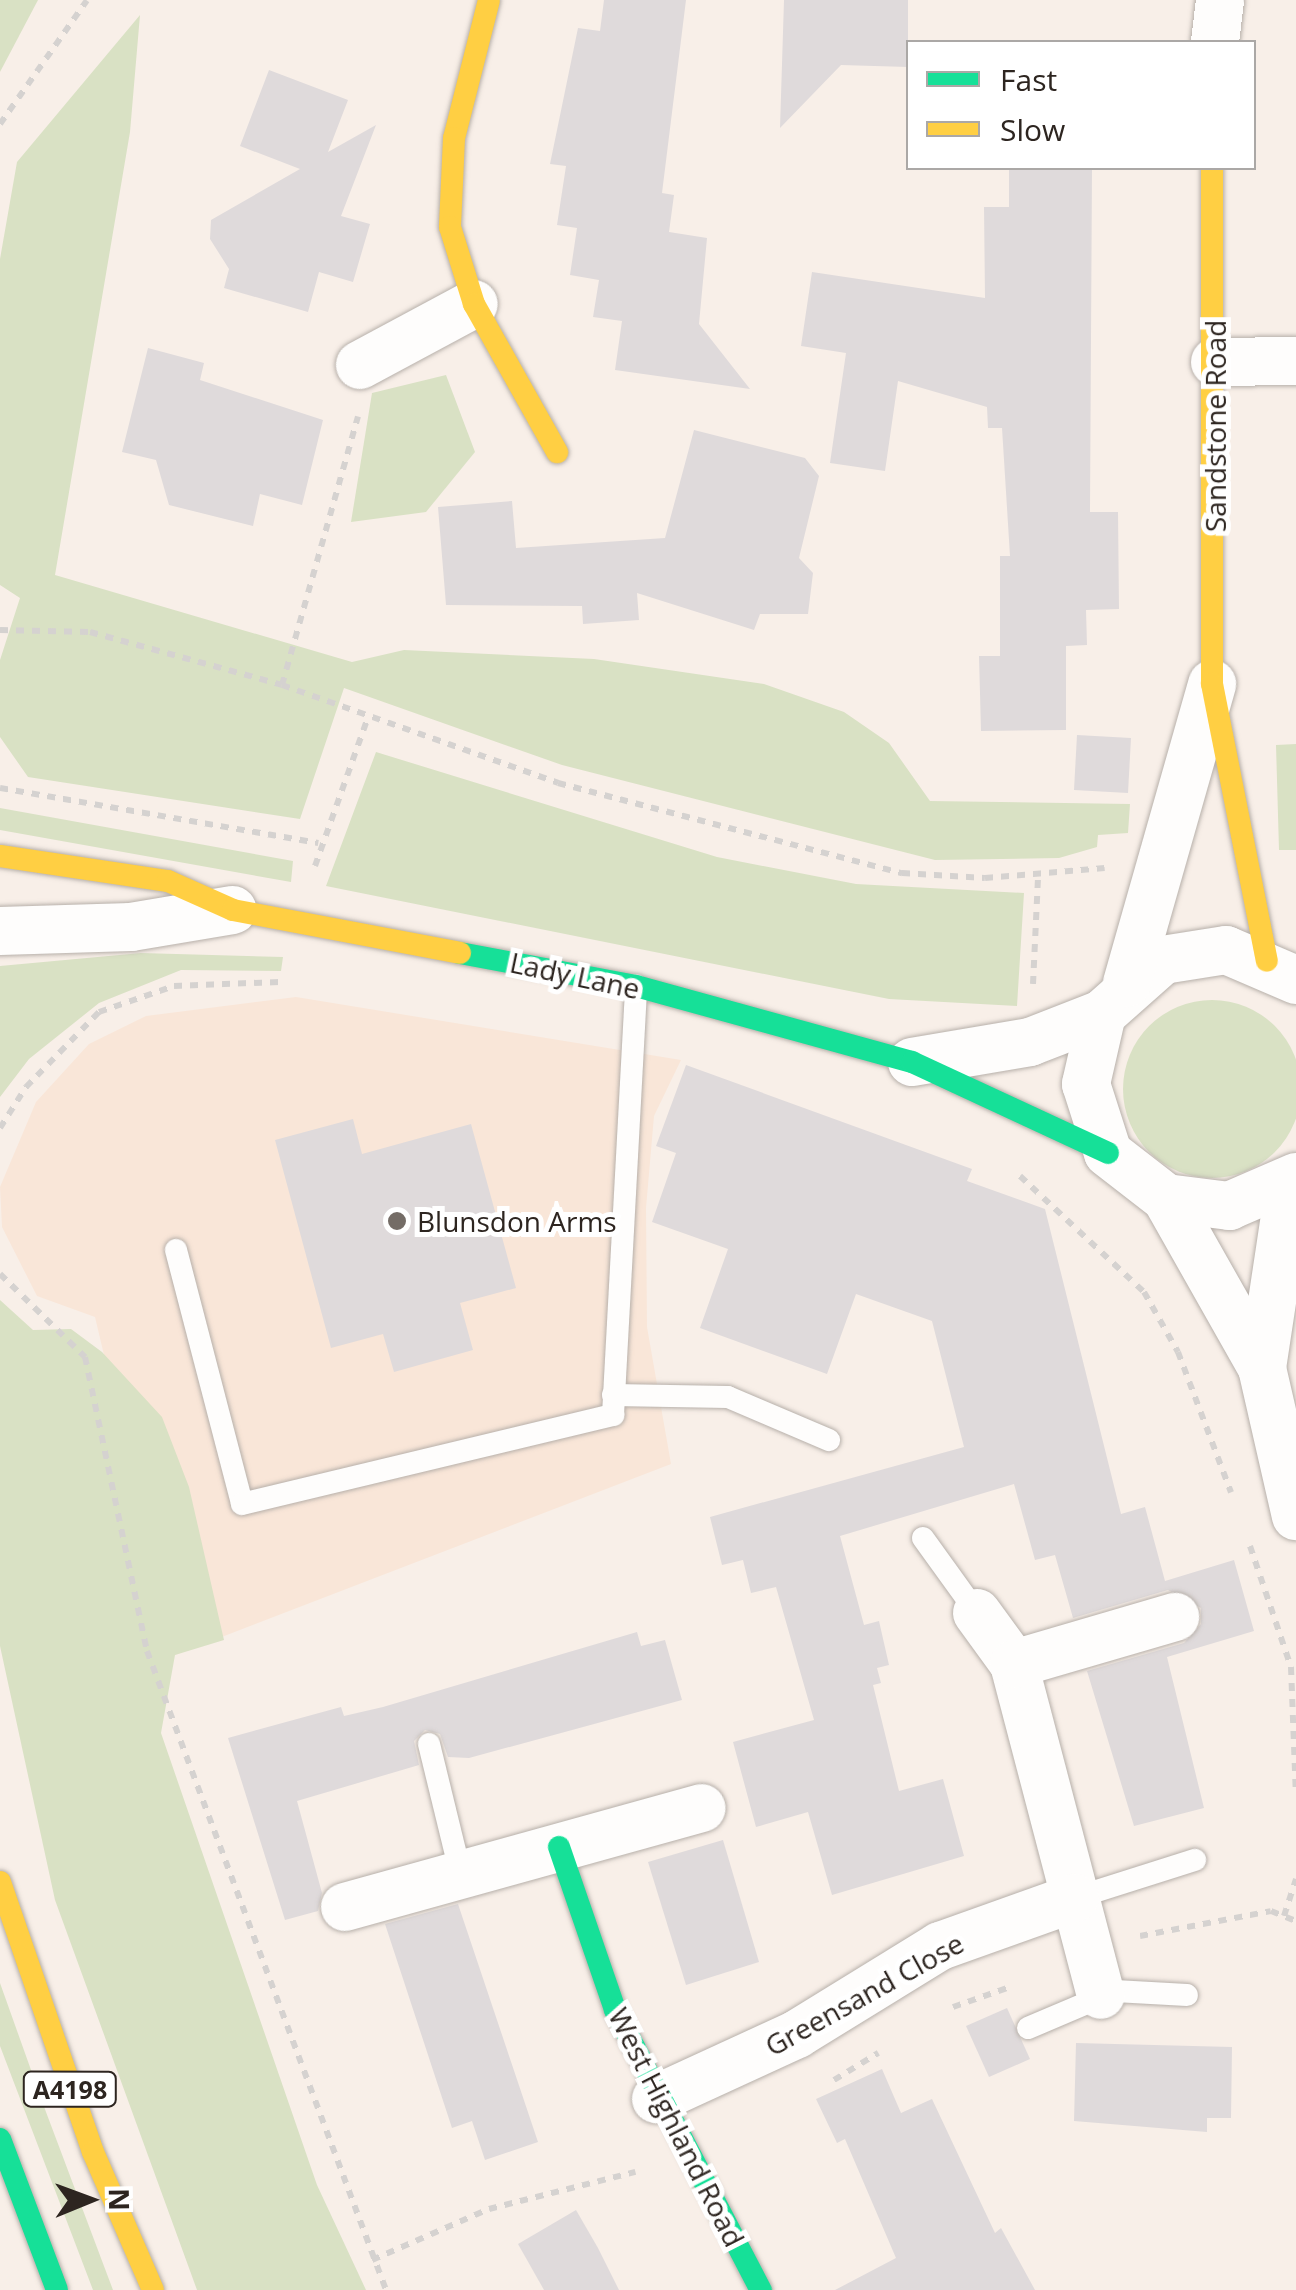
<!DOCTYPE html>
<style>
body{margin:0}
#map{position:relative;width:1296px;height:2290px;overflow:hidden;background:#f8efe8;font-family:"Open Sans",sans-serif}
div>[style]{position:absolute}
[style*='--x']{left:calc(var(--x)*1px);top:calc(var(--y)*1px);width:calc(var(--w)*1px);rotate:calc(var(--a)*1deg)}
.built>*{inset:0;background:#f9e6d8}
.green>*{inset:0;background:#d9e1c4}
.round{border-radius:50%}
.building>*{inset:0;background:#dfdadb}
.path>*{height:6px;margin-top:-3px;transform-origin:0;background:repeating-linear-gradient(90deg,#d5d2d0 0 8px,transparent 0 16px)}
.roads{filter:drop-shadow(0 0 2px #b7b0aa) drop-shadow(0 0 2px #b7b0aa)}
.lane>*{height:22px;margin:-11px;padding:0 11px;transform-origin:11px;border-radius:11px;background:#fefdfc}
.street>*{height:48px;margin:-24px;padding:0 24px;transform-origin:24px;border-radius:24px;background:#fefdfc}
.fast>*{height:22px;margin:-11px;padding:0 11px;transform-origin:11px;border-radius:11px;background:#16e098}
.slow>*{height:22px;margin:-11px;padding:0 11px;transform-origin:11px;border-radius:11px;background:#ffcf43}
.dots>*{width:28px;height:28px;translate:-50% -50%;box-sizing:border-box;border:5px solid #fff;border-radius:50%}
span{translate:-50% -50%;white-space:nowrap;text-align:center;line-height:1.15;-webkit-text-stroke:10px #fff;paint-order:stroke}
.shield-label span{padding:2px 8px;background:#fff;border:2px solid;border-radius:8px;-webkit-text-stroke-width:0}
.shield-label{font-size:25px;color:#2d2520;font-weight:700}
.street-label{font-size:28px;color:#2d2520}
.poi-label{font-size:28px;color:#2d2520}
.left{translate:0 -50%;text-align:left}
.legend{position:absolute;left:906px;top:40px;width:350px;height:130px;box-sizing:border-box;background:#fff;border:2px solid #aba8a6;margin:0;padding:12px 18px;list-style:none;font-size:30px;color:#2d2520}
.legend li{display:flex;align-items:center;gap:20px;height:50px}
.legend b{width:50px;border:2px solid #aba8a6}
.north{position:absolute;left:40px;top:2150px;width:100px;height:100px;-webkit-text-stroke:8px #fff;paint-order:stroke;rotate:89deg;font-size:28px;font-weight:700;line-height:40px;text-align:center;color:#2d2520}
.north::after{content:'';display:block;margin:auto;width:35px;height:45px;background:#2d2520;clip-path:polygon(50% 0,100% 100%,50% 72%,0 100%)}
</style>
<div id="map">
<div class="built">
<i style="clip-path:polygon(296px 997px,681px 1060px,654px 1116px,646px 1208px,647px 1327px,671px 1464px,175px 1655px,95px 1317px,37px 1296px,2px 1227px,0 1187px,36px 1102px,89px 1044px,146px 1016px)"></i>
</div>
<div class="green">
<i style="clip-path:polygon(0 0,38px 0,0 72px)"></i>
<i style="clip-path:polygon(140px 15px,130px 132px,55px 575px,352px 662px,404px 650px,594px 659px,764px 684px,844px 712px,889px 743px,930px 801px,1130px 804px,1128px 833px,1098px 835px,1097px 847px,1059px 858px,935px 860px,562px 765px,344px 688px,300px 819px,28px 777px,0 737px,0 660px,20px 598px,0 585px,0 259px,17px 162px)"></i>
<i style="clip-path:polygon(446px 375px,475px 452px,426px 512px,351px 522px,372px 393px)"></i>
<i style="clip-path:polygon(1296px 744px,1296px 850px,1279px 850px,1276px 745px)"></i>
<i style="clip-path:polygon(376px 752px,717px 857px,856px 884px,1024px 893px,1017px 1006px,889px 999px,326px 886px)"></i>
<i style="clip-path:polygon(0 808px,293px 861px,291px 882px,0 830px)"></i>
<i style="clip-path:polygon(141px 953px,283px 957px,281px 971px,181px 970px,99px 1003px,29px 1059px,0 1097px,0 966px)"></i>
<i class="round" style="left:1123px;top:1000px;width:178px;height:178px"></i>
<i style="clip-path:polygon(0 1300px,33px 1330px,71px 1329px,102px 1352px,162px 1417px,189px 1487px,224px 1640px,175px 1655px,161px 1733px,317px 2185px,366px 2290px,197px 2290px,55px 1900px,0 1646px)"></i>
<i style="clip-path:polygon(0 1983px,46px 2112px,113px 2290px,93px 2290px,0 2046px)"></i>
</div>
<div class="building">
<i style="clip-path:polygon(604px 0,686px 0,662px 193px,674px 195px,669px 232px,707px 238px,699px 324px,750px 389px,615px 370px,622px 321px,593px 317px,599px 280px,570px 275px,577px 228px,557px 225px,566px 166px,550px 164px,578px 28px,600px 31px)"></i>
<i style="clip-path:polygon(784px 0,908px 0,908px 67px,841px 65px,780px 128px)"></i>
<i style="clip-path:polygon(269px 70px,348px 100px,328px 152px,376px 125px,341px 216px,370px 224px,353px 282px,319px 272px,308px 312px,224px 288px,229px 269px,210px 239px,211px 220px,300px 169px,240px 146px)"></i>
<i style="clip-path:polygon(1009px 168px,1092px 168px,1090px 512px,1118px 512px,1119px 609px,1086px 610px,1087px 645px,1066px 646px,1066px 730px,981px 731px,979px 656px,1000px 656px,1000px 556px,1010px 556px,1002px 428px,988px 428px,987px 407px,898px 381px,885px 471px,830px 463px,846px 353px,801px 346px,812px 272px,985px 298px,984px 207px,1009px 207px)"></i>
<i style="clip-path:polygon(148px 348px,204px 363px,200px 380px,323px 420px,302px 505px,260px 494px,253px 526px,169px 505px,156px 460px,122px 452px)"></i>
<i style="clip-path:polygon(694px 430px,805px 458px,819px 476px,799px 558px,813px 573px,808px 614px,760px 614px,754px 630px,637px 593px,639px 620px,583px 624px,582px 606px,446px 605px,438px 507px,512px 501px,516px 548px,665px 538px)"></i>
<i style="clip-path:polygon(1077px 735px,1131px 738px,1128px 793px,1074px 790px)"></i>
<i style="clip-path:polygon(686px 1065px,972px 1169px,967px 1181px,1045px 1209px,1121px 1514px,1145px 1507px,1165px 1581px,1234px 1560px,1254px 1631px,1167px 1657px,1204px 1808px,1134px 1826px,1087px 1671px,1184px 1643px,1201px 1624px,1201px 1608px,1168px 1590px,1073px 1618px,1055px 1555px,1035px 1560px,1014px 1484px,840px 1536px,864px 1625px,879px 1621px,889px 1665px,877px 1668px,881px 1683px,873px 1685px,899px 1791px,943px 1779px,964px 1856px,832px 1895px,808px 1812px,756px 1827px,733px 1742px,814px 1720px,776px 1587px,751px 1593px,743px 1560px,722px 1565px,710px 1517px,964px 1447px,932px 1321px,856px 1294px,827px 1374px,700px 1328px,728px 1249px,652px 1222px,676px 1153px,656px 1146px)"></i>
<i style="clip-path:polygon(353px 1119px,362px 1154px,471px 1124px,516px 1288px,460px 1303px,473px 1350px,394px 1372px,383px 1334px,331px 1348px,275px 1140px)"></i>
<i style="clip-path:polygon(637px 1632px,641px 1646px,665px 1640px,682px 1700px,469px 1758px,448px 1757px,440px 1734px,425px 1730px,414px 1741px,419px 1765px,297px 1801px,322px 1893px,318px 1911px,285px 1920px,228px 1738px,341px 1707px,344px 1716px,383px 1707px)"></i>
<i style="clip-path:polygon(723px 1840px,759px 1962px,686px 1985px,648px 1862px)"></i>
<i style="clip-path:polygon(458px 1904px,538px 2142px,485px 2160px,472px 2121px,452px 2128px,385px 1924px)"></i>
<i style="clip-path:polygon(1007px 2008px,1030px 2059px,989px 2077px,966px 2026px)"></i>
<i style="clip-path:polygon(1076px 2043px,1232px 2047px,1231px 2118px,1207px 2118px,1207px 2132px,1074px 2121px)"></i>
<i style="clip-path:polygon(882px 2069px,901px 2113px,932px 2099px,995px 2233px,1001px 2228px,1035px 2290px,835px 2290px,896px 2258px,845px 2139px,837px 2143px,816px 2099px)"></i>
<i style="clip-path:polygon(576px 2210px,598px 2248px,619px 2290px,544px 2290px,518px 2244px)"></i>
</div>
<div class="path">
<i style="--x:0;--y:124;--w:151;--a:-54.9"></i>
<i style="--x:0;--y:630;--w:90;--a:1.3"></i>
<i style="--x:90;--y:632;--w:199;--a:15.4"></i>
<i style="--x:282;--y:685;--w:293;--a:19.5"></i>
<i style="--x:558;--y:783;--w:356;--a:14.7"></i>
<i style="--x:902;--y:873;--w:83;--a:3.4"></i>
<i style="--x:985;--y:878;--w:120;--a:-4.8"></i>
<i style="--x:282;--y:685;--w:279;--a:-74.2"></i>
<i style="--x:0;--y:788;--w:323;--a:9.8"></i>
<i style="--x:315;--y:866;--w:158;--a:-70.4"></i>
<i style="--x:1033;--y:984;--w:108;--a:-87.3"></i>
<i style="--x:0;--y:1128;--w:49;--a:-57.6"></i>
<i style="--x:26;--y:1087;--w:105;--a:-45.8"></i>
<i style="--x:99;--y:1012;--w:79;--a:-19.1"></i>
<i style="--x:174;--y:986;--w:106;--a:-2.2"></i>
<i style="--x:1020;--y:1176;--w:170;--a:43.1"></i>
<i style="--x:1144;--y:1292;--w:69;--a:60.5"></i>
<i style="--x:1178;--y:1352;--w:150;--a:69.3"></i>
<i style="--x:0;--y:1274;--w:119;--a:44.3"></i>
<i style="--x:85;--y:1357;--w:300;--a:78.1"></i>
<i style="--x:147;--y:1651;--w:682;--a:69.49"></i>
<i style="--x:1250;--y:1546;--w:128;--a:71.3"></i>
<i style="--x:1291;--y:1667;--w:128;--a:87.8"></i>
<i style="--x:1284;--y:1916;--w:39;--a:-72"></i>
<i style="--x:1140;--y:1936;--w:133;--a:-10.8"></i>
<i style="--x:1271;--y:1911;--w:27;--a:22"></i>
<i style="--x:953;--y:2007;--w:57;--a:-19.4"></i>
<i style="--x:834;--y:2080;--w:52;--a:-31.5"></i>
<i style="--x:372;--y:2260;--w:128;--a:-23.6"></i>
<i style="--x:489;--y:2209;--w:151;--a:-14.2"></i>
</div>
<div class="roads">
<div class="lane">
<i style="--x:176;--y:1250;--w:262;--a:75.4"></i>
<i style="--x:242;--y:1504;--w:382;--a:-13.5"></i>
<i style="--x:613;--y:1415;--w:430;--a:-86.9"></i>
<i style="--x:613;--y:1395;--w:115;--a:1"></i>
<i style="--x:728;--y:1397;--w:110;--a:23.1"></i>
<i style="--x:923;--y:1538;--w:92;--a:54.2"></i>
<i style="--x:429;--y:1744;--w:135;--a:76.3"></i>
<i style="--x:1075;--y:1898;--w:126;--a:-17.6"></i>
<i style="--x:1028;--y:2028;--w:95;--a:-23"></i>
<i style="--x:1115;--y:1991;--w:72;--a:3.2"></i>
</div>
<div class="street">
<i style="--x:1215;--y:42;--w:42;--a:-83.2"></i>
<i style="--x:1215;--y:362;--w:81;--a:-0.7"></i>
<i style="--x:360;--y:365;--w:129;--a:-28.2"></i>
<i style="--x:0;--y:931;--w:131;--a:-1.7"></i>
<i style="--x:131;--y:927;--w:103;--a:-9.5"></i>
<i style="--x:1296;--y:980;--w:76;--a:-156.8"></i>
<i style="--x:1226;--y:950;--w:64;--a:171"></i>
<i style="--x:1163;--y:960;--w:81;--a:138.5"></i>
<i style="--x:1102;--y:1014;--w:72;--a:102.9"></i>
<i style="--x:1086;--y:1084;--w:72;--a:72.3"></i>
<i style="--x:1108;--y:1153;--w:73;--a:37.8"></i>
<i style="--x:1166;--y:1198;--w:64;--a:7.2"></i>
<i style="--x:1229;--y:1206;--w:73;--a:-23.4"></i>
<i style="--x:1127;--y:983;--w:311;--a:-74.1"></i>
<i style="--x:912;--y:1062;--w:120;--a:-9.6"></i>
<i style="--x:1030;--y:1042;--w:77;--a:-21.3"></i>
<i style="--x:1166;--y:1198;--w:195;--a:60.5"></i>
<i style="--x:1262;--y:1368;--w:152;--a:77.1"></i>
<i style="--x:1262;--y:1368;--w:187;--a:-81.4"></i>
<i style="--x:977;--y:1613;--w:63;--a:54"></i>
<i style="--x:1014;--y:1664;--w:342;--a:75.3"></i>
<i style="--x:1014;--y:1664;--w:168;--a:-16.3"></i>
<i style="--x:345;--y:1907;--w:370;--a:-15.5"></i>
<i style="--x:656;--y:2099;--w:155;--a:-24.7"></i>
<i style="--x:797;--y:2034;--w:168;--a:-31.6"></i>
<i style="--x:940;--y:1946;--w:143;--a:-19.6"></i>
</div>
<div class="fast">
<i style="--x:460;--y:953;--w:179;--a:10.6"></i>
<i style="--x:636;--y:986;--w:286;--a:15.4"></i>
<i style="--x:912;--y:1062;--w:216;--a:24.9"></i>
<i style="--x:559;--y:1847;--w:172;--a:71"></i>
<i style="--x:615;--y:2010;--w:316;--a:62.5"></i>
<i style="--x:0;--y:2139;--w:161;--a:69.3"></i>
</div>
<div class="slow">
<i style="--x:489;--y:0;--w:142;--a:104.2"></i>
<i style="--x:454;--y:138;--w:89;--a:92.6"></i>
<i style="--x:450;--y:227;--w:81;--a:72.7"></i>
<i style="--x:474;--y:304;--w:170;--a:60.7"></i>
<i style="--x:1212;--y:168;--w:516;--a:90"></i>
<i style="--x:1212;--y:684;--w:282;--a:78.8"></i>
<i style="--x:0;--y:856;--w:170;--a:8.5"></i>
<i style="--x:168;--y:881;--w:71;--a:24"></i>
<i style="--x:233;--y:910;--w:231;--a:10.7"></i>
<i style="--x:0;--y:1882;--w:286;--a:71"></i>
<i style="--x:93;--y:2152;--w:150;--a:66.5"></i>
</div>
</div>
<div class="dots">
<i style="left:397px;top:1221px;background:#746c66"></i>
</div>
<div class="shield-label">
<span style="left:70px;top:2089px">A4198</span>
</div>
<div class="street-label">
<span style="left:1215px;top:426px;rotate:-90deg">Sandstone Road</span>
<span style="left:575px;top:975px;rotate:12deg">Lady Lane</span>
<span style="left:864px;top:1994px;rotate:-29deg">Greensand Close</span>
<span style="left:677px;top:2127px;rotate:63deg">West Highland Road</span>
</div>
<div class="poi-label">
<span class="left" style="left:417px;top:1221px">Blunsdon Arms</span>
</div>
<ul class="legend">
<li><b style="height:12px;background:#16e098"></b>Fast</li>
<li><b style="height:12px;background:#ffcf43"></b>Slow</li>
</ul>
<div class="north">N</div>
</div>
